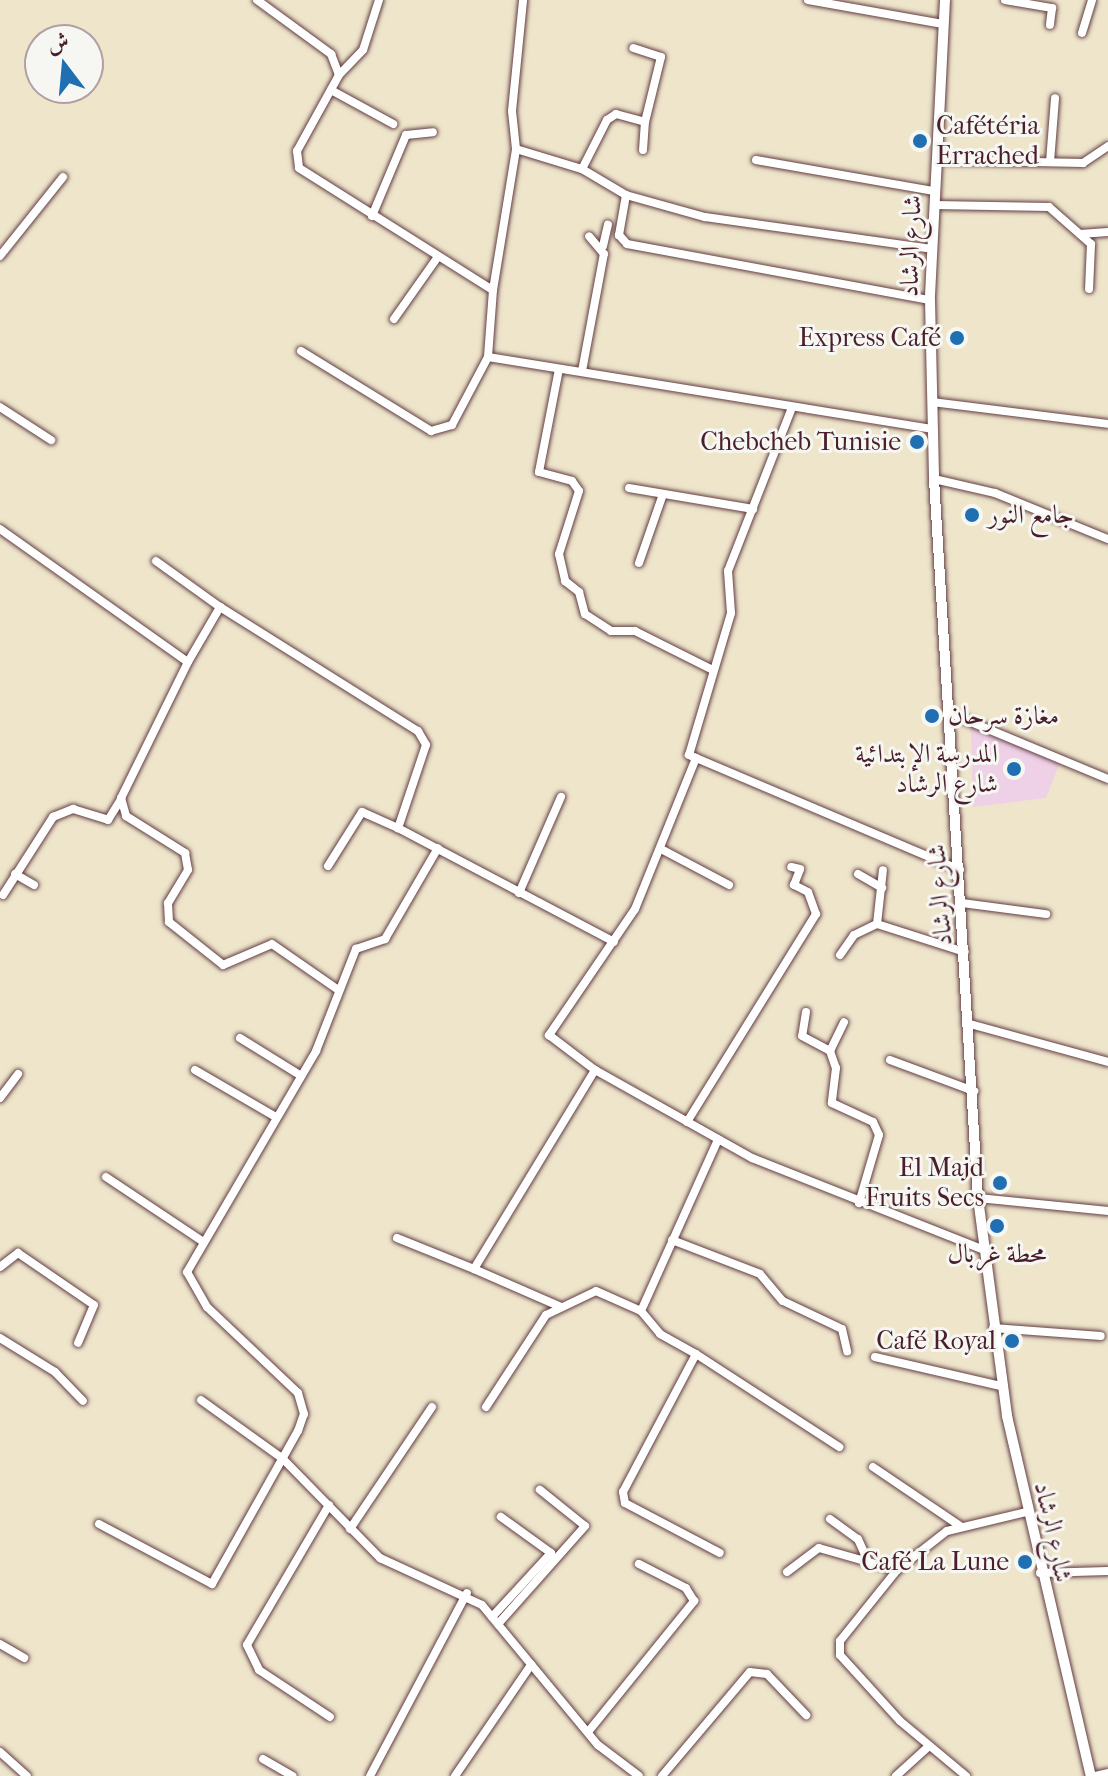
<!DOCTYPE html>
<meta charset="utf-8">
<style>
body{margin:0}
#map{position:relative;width:1108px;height:1776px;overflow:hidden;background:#eee5cb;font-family:"IM FELL French Canon",Amiri,serif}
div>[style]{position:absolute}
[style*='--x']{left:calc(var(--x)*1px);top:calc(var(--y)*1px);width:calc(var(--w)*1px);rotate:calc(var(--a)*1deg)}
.built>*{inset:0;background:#eed0e7}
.roads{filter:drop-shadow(0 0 2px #633d43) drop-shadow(0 0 2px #633d43)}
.minor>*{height:8px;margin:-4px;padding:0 4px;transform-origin:4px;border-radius:4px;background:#fff}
.tertiary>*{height:10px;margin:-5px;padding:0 5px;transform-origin:5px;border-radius:5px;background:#fff}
.dots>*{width:22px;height:22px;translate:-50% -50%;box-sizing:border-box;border:4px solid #f6f6f2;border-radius:50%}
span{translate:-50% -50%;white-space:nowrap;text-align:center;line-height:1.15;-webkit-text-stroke:6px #f6f6f2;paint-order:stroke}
.poi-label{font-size:26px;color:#4a1f2b}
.left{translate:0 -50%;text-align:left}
.right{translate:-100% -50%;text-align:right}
.street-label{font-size:26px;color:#4a1f2b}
.north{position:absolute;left:24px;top:24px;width:80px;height:80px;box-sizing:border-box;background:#f6f6f2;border:2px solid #b1a0a2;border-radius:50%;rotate:344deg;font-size:22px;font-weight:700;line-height:32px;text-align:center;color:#4a1f2b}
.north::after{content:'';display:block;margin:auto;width:28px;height:36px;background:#1f6fb2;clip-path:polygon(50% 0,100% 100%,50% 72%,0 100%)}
</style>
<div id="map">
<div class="built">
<i style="clip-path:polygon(971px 727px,1060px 762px,1046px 798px,973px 807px)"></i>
</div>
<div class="roads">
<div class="minor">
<i style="--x:257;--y:0;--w:92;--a:36.1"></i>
<i style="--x:331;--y:54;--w:22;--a:69"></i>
<i style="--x:379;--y:0;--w:52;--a:107.7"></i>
<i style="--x:363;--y:50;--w:35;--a:134"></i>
<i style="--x:339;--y:75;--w:87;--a:118.9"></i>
<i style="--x:297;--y:151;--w:17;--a:83"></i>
<i style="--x:299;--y:168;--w:229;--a:32.2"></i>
<i style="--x:493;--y:290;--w:67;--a:94.3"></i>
<i style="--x:488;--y:357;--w:451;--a:9.2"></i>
<i style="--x:808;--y:0;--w:137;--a:10.1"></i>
<i style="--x:1005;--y:0;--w:48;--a:9.7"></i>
<i style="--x:1052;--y:8;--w:17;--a:97"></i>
<i style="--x:1082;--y:33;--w:34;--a:-73"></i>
<i style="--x:331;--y:90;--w:71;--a:28.7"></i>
<i style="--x:516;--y:149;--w:69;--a:16.9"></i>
<i style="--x:582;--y:169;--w:51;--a:30.6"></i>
<i style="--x:626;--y:195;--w:41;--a:99.9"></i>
<i style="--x:619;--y:235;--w:12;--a:48"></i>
<i style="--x:627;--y:244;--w:308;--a:10.5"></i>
<i style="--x:643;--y:150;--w:28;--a:-86"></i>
<i style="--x:756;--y:160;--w:181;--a:9.9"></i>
<i style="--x:936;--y:160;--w:147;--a:1.2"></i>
<i style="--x:1083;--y:163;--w:30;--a:-34"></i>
<i style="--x:1050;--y:162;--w:64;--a:-85.5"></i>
<i style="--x:582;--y:169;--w:55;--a:-63"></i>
<i style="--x:607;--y:120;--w:11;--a:-34"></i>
<i style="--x:616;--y:114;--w:30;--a:15"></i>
<i style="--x:645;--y:122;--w:67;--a:-76.2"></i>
<i style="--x:661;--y:57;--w:29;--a:-162"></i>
<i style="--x:626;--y:195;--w:82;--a:15.6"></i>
<i style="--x:705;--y:217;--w:229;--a:8"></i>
<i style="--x:934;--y:205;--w:115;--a:1"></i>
<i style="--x:1049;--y:207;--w:56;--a:41.4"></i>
<i style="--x:1091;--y:244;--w:45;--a:92.5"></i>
<i style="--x:372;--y:216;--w:88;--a:-67.2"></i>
<i style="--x:406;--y:135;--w:27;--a:-6"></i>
<i style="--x:1080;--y:234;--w:28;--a:-4"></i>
<i style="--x:603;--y:246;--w:22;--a:-77"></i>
<i style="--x:0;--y:256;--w:101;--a:-51.4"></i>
<i style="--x:493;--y:290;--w:143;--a:-80.7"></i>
<i style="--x:516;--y:149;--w:38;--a:-96"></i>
<i style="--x:512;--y:111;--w:112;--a:-84.3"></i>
<i style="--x:394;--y:319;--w:75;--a:-54.8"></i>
<i style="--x:301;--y:351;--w:153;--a:31.6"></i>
<i style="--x:431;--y:431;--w:22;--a:-16"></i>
<i style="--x:452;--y:425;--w:77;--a:-62.1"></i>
<i style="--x:559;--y:369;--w:105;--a:101"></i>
<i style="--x:539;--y:472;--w:34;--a:15"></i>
<i style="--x:572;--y:481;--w:12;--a:55"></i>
<i style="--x:579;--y:491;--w:66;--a:107.6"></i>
<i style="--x:559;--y:554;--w:28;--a:77"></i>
<i style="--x:565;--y:581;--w:18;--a:38"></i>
<i style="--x:579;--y:592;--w:23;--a:75"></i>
<i style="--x:585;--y:614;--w:31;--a:33"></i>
<i style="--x:611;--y:631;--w:24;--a:0"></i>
<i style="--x:635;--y:631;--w:87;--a:26.6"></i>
<i style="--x:582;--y:371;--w:119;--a:-79.4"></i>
<i style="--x:604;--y:254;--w:23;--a:-130"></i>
<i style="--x:932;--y:402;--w:177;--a:7.1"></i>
<i style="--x:0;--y:407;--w:61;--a:32.9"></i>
<i style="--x:934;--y:479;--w:63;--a:12.9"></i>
<i style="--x:995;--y:493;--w:122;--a:22.2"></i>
<i style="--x:629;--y:488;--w:126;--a:9.6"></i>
<i style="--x:0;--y:529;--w:230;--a:35.3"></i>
<i style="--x:188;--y:662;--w:64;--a:-59.8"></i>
<i style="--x:220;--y:607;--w:234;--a:32.1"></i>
<i style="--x:418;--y:731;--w:16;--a:60"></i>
<i style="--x:426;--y:745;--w:88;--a:108.6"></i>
<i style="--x:398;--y:828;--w:244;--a:27.8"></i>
<i style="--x:156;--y:561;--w:79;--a:35.7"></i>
<i style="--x:639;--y:563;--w:73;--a:-70.8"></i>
<i style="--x:188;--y:662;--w:152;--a:116.2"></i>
<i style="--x:121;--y:798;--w:19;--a:74"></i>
<i style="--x:126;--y:816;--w:70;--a:32.1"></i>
<i style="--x:185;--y:853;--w:17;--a:80"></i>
<i style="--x:188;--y:870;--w:39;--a:121"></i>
<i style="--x:168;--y:903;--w:19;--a:87"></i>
<i style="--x:169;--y:922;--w:69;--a:38.5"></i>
<i style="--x:223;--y:965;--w:53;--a:-23.2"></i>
<i style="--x:272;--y:944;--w:79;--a:34.7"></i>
<i style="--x:947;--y:712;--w:174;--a:22.6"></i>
<i style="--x:696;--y:758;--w:8;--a:-157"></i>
<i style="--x:689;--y:755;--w:148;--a:-73.5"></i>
<i style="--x:731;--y:613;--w:42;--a:-94.1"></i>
<i style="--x:728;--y:571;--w:175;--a:-68.6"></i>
<i style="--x:661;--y:849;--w:77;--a:27.9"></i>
<i style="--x:328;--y:866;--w:64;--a:-57.8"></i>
<i style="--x:362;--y:812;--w:39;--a:24"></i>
<i style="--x:960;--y:870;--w:287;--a:-157"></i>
<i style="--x:696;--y:758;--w:163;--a:112"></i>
<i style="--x:635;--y:909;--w:153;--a:124.3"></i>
<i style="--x:549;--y:1035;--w:58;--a:37.3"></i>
<i style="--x:595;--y:1070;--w:180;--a:29.3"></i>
<i style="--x:752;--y:1158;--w:247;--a:21.6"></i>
<i style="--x:15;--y:874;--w:22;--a:30"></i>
<i style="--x:858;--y:874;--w:28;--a:30"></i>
<i style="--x:519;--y:893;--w:105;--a:-66.4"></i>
<i style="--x:3;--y:895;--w:93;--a:-57.3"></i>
<i style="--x:53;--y:817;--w:22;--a:-22"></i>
<i style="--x:73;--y:809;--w:37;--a:17"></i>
<i style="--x:108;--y:820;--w:25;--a:-58"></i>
<i style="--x:962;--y:903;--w:85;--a:7.5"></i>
<i style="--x:877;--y:924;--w:54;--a:-83.7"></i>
<i style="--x:840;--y:955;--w:24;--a:-55"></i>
<i style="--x:854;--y:935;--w:25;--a:-26"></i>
<i style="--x:877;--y:924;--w:92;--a:17.7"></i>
<i style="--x:806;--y:1012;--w:24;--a:99"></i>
<i style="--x:802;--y:1036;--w:32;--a:28"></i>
<i style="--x:830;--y:1051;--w:18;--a:71"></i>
<i style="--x:836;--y:1068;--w:35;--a:97"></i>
<i style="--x:832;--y:1103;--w:45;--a:24.9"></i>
<i style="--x:873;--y:1122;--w:14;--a:65"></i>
<i style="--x:879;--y:1135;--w:71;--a:106.4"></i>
<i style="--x:970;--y:1024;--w:143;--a:15.4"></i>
<i style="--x:240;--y:1038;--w:70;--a:31.7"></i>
<i style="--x:830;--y:1051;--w:32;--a:-64"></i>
<i style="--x:890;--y:1060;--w:90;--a:20.3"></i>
<i style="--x:195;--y:1070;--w:91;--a:30.2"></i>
<i style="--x:0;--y:1098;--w:30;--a:-53"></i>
<i style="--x:687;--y:1122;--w:245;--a:-58.2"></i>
<i style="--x:816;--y:914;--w:23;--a:-110"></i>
<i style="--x:808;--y:892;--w:16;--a:-153"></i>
<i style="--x:794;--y:885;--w:17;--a:-69"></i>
<i style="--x:800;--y:869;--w:9;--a:-167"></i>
<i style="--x:106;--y:1177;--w:115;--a:33.7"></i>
<i style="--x:978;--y:1198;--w:131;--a:5.7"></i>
<i style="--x:397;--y:1238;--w:83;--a:21.9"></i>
<i style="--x:672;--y:1240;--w:94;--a:21.1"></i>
<i style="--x:760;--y:1274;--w:35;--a:50"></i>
<i style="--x:783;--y:1301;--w:65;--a:25.4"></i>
<i style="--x:842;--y:1329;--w:23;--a:77"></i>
<i style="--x:0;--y:1267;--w:23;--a:-38"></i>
<i style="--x:18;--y:1253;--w:92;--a:34.4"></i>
<i style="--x:94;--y:1305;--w:41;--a:112.8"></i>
<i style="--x:561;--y:1307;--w:95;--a:-156.4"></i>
<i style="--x:474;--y:1269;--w:233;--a:-58.7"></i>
<i style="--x:641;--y:1311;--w:30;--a:50"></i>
<i style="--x:660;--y:1334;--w:41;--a:29.1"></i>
<i style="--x:696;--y:1354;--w:156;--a:117.9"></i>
<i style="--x:623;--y:1492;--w:11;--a:80"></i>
<i style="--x:625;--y:1503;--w:107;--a:27.8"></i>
<i style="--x:993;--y:1328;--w:108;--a:4.2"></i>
<i style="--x:0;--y:1338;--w:65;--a:31.7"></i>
<i style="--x:55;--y:1372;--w:40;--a:46"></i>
<i style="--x:696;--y:1354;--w:171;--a:33"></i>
<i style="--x:875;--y:1357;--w:129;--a:13"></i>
<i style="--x:201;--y:1400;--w:101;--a:35.7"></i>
<i style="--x:283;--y:1459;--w:139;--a:45.6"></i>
<i style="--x:380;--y:1558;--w:112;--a:24.7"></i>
<i style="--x:482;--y:1605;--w:182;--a:50.4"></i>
<i style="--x:598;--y:1745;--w:51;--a:37.1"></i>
<i style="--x:486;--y:1407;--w:110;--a:-56.9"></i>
<i style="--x:546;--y:1315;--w:55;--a:-25.6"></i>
<i style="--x:596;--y:1291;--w:49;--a:24"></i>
<i style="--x:641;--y:1311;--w:188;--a:-65.8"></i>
<i style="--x:873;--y:1467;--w:105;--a:34.1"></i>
<i style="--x:329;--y:1505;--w:162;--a:120.4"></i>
<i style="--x:247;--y:1645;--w:28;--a:64"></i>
<i style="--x:259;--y:1670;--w:85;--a:33.5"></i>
<i style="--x:830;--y:1519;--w:34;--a:36"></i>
<i style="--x:858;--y:1539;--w:27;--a:66"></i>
<i style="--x:99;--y:1524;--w:128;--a:28"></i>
<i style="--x:212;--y:1584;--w:176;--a:-60.7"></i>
<i style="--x:298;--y:1431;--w:18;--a:-71"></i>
<i style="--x:304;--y:1414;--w:22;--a:-106"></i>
<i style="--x:298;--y:1393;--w:125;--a:-136.6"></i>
<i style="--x:207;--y:1307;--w:40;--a:-119.7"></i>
<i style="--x:187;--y:1272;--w:256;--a:-59.7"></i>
<i style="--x:316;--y:1051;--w:110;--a:-68.6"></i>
<i style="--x:356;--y:949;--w:31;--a:-19"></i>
<i style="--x:385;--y:939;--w:105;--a:-59.8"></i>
<i style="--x:350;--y:1529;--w:147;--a:-56.1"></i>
<i style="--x:897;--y:1570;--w:91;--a:128.8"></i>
<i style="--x:840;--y:1641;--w:14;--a:90"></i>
<i style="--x:840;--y:1655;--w:89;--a:47.7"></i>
<i style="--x:900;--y:1721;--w:86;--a:39.8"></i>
<i style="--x:787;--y:1572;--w:40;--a:-37"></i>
<i style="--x:819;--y:1548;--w:81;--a:15.8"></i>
<i style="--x:897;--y:1570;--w:63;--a:-38"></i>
<i style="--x:947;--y:1531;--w:81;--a:-13.5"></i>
<i style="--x:1040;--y:1573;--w:68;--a:-1.7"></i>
<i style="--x:492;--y:1617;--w:87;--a:-47.3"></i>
<i style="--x:551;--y:1553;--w:62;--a:-144.2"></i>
<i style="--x:498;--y:1624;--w:131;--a:-48.4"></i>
<i style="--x:585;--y:1526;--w:58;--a:-141.3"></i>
<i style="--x:0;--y:1644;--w:28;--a:30"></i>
<i style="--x:588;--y:1732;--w:169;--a:-51"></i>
<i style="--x:694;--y:1601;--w:15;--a:-122"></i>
<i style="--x:686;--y:1588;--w:53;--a:-152.9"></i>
<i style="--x:0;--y:1752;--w:36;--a:42"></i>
<i style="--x:263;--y:1759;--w:34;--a:30"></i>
<i style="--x:370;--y:1776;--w:207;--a:-62.1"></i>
<i style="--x:455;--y:1776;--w:135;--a:-55.6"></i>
<i style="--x:662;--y:1776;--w:136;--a:-49.8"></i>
<i style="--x:750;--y:1672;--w:17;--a:7"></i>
<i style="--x:767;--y:1674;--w:57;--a:46.4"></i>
<i style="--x:896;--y:1776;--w:45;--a:-42.3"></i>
<i style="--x:1095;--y:1776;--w:13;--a:-13"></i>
</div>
<div class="tertiary">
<i style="--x:945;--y:0;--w:300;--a:92.9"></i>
<i style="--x:930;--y:300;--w:179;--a:88.7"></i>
<i style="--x:934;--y:479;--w:720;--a:86.5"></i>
<i style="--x:978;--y:1198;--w:220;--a:82.4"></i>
<i style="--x:1007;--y:1416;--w:370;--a:76.9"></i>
</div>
</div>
<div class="dots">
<i style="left:920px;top:141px;background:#1f6fb2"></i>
<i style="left:957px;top:338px;background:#1f6fb2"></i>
<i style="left:917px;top:442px;background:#1f6fb2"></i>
<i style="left:972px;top:515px;background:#1f6fb2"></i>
<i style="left:932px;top:716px;background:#1f6fb2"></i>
<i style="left:1014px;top:769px;background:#1f6fb2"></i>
<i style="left:1000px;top:1183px;background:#1f6fb2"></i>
<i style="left:997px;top:1226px;background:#1f6fb2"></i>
<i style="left:1012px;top:1341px;background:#1f6fb2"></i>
<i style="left:1025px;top:1562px;background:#1f6fb2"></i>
</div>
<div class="poi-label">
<span class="left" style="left:936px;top:141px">Cafétéria<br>Errached</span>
<span class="right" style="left:941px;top:338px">Express Café</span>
<span class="right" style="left:901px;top:442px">Chebcheb Tunisie</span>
<span class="left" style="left:988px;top:515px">جامع النور</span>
<span class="left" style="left:948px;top:716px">مغازة سرحان</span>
<span class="right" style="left:998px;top:769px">المدرسة الإبتدائية<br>شارع الرشاد</span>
<span class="right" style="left:984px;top:1183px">El Majd<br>Fruits Secs</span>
<span style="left:997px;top:1254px">محطة غربال</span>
<span class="right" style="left:996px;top:1341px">Café Royal</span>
<span class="right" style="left:1009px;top:1562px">Café La Lune</span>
</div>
<div class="street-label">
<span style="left:911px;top:246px;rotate:-88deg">شارع الرشاد</span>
<span style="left:940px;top:895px;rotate:-94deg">شارع الرشاد</span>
<span style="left:1053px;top:1532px;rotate:78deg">شارع الرشاد</span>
</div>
<div class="north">ش</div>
</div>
